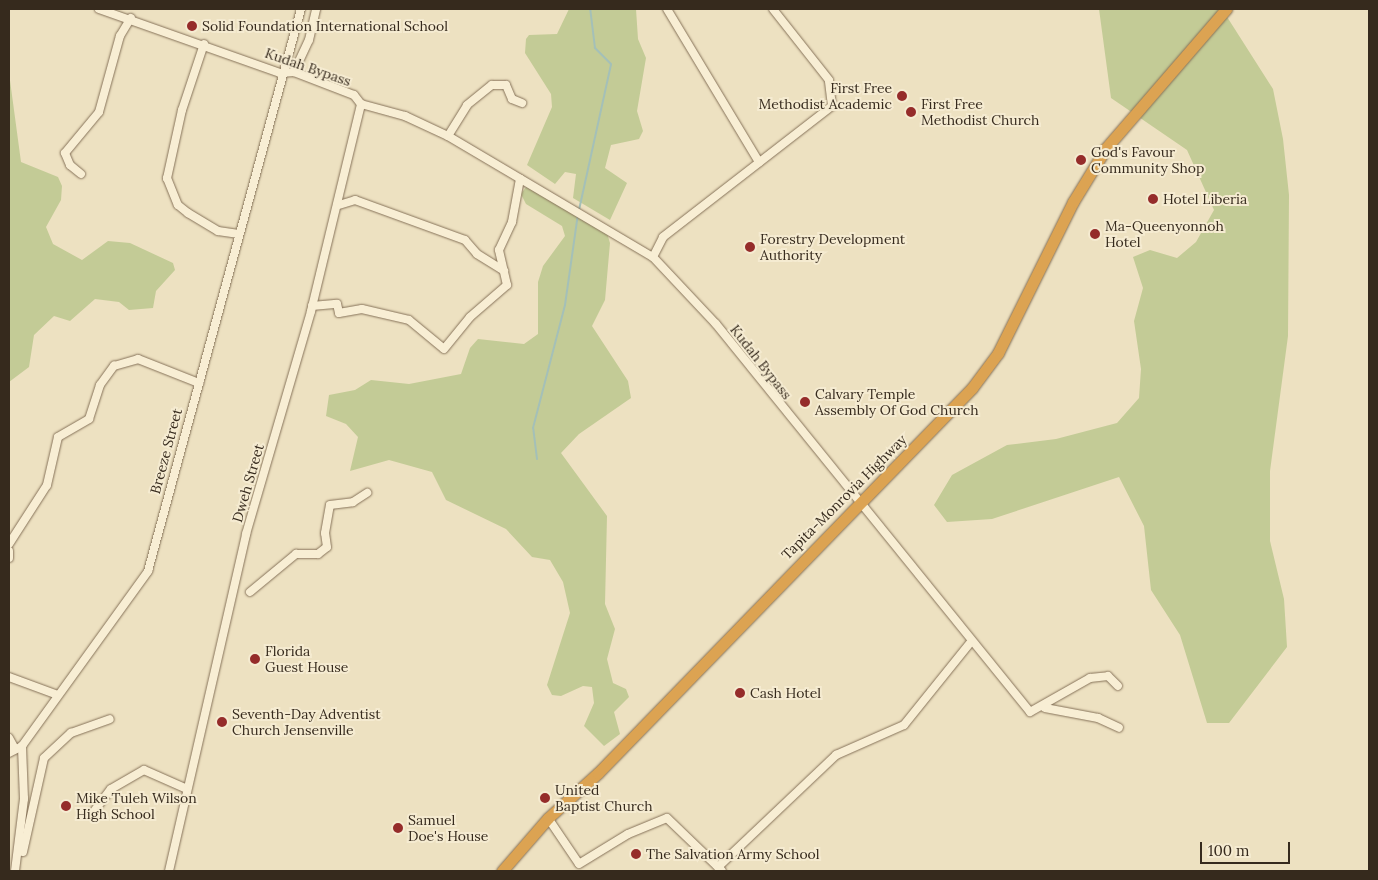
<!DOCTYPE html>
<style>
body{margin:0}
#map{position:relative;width:1378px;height:880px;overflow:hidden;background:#ede1c1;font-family:Lora,serif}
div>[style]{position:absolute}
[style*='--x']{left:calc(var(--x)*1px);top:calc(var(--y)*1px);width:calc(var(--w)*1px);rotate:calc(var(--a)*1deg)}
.green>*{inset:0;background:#c3cb96}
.stream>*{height:2px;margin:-1px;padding:0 1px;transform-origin:1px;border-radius:1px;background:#a4c0b8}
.roads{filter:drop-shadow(0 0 1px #867259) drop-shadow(0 0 1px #867259)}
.minor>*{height:8px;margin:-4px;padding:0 4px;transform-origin:4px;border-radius:4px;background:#f8eed4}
.highway>*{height:11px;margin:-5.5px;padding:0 5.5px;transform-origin:5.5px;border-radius:5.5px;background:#dca352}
.dots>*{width:14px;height:14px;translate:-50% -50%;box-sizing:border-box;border:2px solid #f5ebd1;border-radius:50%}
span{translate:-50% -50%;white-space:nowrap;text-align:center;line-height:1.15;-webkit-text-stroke:4px #f5ebd1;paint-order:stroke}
.poi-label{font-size:14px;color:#362a1d}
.left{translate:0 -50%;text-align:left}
.right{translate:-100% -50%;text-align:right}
.street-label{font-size:14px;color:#362a1d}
.frame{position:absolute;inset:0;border:10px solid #362a1d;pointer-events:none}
.scale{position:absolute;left:1200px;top:842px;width:90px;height:22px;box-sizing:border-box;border:2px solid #362a1d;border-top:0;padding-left:6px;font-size:15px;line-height:18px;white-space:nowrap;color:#362a1d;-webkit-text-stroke:4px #f5ebd1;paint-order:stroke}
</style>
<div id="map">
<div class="green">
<i style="clip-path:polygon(569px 9px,636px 9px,638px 39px,646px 58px,637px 111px,643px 131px,639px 139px,611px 145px,605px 168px,627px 183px,610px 220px,573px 198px,576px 174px,565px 172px,555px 184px,527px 165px,552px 107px,551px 94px,525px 53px,526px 39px,529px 35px,557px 34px)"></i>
<i style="clip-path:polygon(1099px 9px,1222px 9px,1273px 89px,1283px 139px,1289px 195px,1288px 336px,1270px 471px,1270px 541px,1284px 599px,1287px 647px,1229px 723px,1207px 723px,1180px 635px,1151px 590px,1144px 526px,1119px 477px,992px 519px,947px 522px,934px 505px,952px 475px,1007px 445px,1056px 439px,1117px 423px,1139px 398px,1141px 369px,1134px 321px,1143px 288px,1133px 257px,1150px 250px,1177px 258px,1196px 242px,1214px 210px,1187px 150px,1111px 98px)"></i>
<i style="clip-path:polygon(9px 73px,21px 162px,58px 177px,62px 186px,61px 200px,46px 227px,53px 244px,82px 260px,108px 241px,130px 243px,173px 263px,175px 270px,156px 291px,153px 308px,129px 310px,119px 302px,95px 299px,70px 321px,54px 316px,34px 335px,29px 367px,9px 382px)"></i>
<i style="clip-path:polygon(526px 187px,534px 187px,606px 230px,610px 243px,605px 300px,592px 326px,628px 381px,631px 398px,579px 434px,561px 453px,607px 516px,605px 604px,615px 629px,607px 659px,613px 683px,626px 689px,629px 697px,614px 712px,620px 734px,604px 746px,584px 726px,594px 703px,592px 687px,583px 686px,561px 696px,552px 695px,547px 685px,570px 613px,563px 582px,550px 560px,532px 557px,506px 529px,446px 500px,432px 472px,389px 460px,350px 471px,358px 437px,346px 424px,326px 416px,329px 395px,355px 390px,371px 380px,409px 384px,461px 374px,470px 348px,478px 339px,524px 344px,538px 334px,538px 282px,543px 266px,565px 236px,562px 226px,526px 204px,521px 194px)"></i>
</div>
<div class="stream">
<i style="--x:579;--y:210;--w:149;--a:-77.6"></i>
<i style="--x:611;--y:64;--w:23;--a:-135"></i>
<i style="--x:595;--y:48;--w:39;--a:-97"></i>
<i style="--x:537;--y:459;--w:31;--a:-97"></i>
<i style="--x:533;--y:428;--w:127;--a:-75.4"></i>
<i style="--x:565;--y:305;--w:92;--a:-81.9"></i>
</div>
<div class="roads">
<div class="minor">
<i style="--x:99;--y:9;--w:192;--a:19.5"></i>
<i style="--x:280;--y:73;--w:14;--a:-4"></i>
<i style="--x:294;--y:72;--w:64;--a:21"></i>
<i style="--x:354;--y:95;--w:11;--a:52"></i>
<i style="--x:361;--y:104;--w:46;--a:15.3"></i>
<i style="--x:405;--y:116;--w:47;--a:24.9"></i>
<i style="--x:448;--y:136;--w:238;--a:30.6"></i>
<i style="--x:653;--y:257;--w:92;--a:46.8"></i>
<i style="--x:716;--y:324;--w:499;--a:51"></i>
<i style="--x:1030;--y:712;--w:69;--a:-29.5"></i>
<i style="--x:1090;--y:678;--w:18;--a:-6"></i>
<i style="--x:1108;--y:676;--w:14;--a:45"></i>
<i style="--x:667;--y:9;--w:179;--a:59"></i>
<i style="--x:204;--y:44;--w:70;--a:108.4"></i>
<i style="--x:182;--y:110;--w:70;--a:102.4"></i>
<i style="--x:167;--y:178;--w:29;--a:68"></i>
<i style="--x:178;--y:205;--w:13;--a:39"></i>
<i style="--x:188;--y:213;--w:35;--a:31"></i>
<i style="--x:218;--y:231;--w:21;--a:8"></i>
<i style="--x:294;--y:72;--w:35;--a:-65"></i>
<i style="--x:309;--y:40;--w:32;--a:-77"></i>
<i style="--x:448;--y:136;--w:36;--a:-58"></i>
<i style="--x:467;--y:105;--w:32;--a:-39"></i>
<i style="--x:492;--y:85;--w:14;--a:0"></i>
<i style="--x:506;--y:85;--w:15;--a:67"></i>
<i style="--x:512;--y:99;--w:11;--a:22"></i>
<i style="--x:81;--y:174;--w:14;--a:-141"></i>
<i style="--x:70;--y:165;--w:13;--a:-113"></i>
<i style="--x:65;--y:153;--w:53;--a:-50.3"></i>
<i style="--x:99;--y:112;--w:79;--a:-74.6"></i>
<i style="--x:120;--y:36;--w:21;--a:-59"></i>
<i style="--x:339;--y:205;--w:17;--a:-17"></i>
<i style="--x:355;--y:200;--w:117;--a:20"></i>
<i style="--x:465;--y:240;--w:18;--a:49"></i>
<i style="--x:477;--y:254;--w:32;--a:32"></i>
<i style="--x:653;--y:257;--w:22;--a:-63"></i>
<i style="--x:663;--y:237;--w:214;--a:-37.8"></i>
<i style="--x:832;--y:106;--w:26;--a:-97"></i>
<i style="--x:829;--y:80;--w:90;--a:-128.3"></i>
<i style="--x:312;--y:306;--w:25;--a:-5"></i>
<i style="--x:337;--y:304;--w:9;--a:77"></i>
<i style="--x:339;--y:313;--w:23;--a:-10"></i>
<i style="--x:362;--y:309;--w:48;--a:13.2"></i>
<i style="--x:409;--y:320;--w:45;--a:39.6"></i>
<i style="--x:444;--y:349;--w:41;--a:-50.9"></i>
<i style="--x:470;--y:317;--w:49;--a:-40.9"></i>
<i style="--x:507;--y:285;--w:36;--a:-103"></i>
<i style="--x:499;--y:250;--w:31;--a:-65"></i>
<i style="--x:512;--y:222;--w:44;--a:-79.5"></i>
<i style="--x:9;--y:544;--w:70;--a:-57.2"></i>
<i style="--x:47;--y:485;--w:49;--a:-77.1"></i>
<i style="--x:58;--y:437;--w:36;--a:-30"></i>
<i style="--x:89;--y:419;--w:36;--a:-72"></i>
<i style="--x:100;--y:385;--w:24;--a:-54"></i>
<i style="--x:114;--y:366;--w:25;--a:-16"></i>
<i style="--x:138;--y:359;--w:66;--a:21.5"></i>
<i style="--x:9;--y:551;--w:7;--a:90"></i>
<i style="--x:250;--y:592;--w:60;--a:-39.6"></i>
<i style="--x:296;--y:554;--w:22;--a:0"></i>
<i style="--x:318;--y:554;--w:11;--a:-38"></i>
<i style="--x:327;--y:547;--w:14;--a:-98"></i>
<i style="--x:325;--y:533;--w:28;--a:-80"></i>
<i style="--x:330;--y:505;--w:23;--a:-7"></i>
<i style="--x:353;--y:502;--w:17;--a:-33"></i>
<i style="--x:9;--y:677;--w:52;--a:20.2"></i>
<i style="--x:1045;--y:708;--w:54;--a:10.7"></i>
<i style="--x:1098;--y:718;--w:23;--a:25"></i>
<i style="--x:9;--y:738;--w:13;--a:61"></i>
<i style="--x:9;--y:753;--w:15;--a:-28"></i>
<i style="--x:92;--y:814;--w:31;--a:-53"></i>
<i style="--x:111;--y:789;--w:38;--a:-30"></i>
<i style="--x:144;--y:770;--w:47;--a:23.8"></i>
<i style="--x:548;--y:818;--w:55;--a:56"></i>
<i style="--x:579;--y:864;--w:57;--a:-31.5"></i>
<i style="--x:628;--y:834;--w:42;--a:-22.3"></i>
<i style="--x:667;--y:818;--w:76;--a:43.9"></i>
<i style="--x:23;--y:852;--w:96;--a:-77.4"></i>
<i style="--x:44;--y:758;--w:37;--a:-43"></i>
<i style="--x:71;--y:733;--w:41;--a:-19.7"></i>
<i style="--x:718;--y:867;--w:163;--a:-43.5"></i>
<i style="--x:836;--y:755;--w:74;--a:-23.8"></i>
<i style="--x:904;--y:725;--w:105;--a:-51.2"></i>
<i style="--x:15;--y:871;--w:73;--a:-82.9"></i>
<i style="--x:24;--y:799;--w:53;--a:-92.2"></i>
<i style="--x:22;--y:746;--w:216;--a:-54.2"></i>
<i style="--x:148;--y:571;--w:582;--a:-74.77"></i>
<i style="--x:169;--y:871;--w:346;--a:-77.1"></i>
<i style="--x:246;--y:534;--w:232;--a:-73.7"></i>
<i style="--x:311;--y:311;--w:213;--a:-76.4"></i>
</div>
<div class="highway">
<i style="--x:502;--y:871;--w:70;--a:-49"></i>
<i style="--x:548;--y:818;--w:67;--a:-42"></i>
<i style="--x:598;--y:773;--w:537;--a:-45.83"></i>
<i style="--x:972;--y:388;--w:44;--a:-53.4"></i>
<i style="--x:998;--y:353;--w:169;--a:-63.6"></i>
<i style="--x:1073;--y:202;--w:63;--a:-58.6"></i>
<i style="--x:1106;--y:148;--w:184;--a:-49.2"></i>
</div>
</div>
<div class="dots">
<i style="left:192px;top:26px;background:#952c2a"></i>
<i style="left:902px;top:96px;background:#952c2a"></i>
<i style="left:911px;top:112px;background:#952c2a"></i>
<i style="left:1081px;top:160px;background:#952c2a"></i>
<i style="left:1153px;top:199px;background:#952c2a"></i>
<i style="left:1095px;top:234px;background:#952c2a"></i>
<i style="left:750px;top:247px;background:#952c2a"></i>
<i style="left:805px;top:402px;background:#952c2a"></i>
<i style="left:255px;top:659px;background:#952c2a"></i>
<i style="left:740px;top:693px;background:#952c2a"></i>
<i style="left:222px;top:722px;background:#952c2a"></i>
<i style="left:545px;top:798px;background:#952c2a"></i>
<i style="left:66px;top:806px;background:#952c2a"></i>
<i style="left:398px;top:828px;background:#952c2a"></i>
<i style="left:636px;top:854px;background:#952c2a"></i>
</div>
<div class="poi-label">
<span class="left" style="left:202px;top:26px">Solid Foundation International School</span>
<span class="right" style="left:892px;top:96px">First Free<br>Methodist Academic</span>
<span class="left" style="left:921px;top:112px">First Free<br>Methodist Church</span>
<span class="left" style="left:1091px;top:160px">God's Favour<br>Community Shop</span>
<span class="left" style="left:1163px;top:199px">Hotel Liberia</span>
<span class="left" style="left:1105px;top:234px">Ma-Queenyonnoh<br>Hotel</span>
<span class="left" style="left:760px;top:247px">Forestry Development<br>Authority</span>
<span class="left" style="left:815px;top:402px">Calvary Temple<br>Assembly Of God Church</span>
<span class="left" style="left:265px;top:659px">Florida<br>Guest House</span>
<span class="left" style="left:750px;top:693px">Cash Hotel</span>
<span class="left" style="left:232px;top:722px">Seventh-Day Adventist<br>Church Jensenville</span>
<span class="left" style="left:555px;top:798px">United<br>Baptist Church</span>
<span class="left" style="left:76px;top:806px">Mike Tuleh Wilson<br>High School</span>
<span class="left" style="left:408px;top:828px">Samuel<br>Doe's House</span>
<span class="left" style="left:646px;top:854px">The Salvation Army School</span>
</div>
<div class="street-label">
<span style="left:308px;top:67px;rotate:19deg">Kudah Bypass</span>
<span style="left:761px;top:362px;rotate:52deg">Kudah Bypass</span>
<span style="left:166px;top:451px;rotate:-75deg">Breeze Street</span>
<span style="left:248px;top:483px;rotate:-74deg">Dweh Street</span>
<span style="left:844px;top:497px;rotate:-45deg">Tapita-Monrovia Highway</span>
</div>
<div class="frame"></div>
<div class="scale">100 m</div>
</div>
